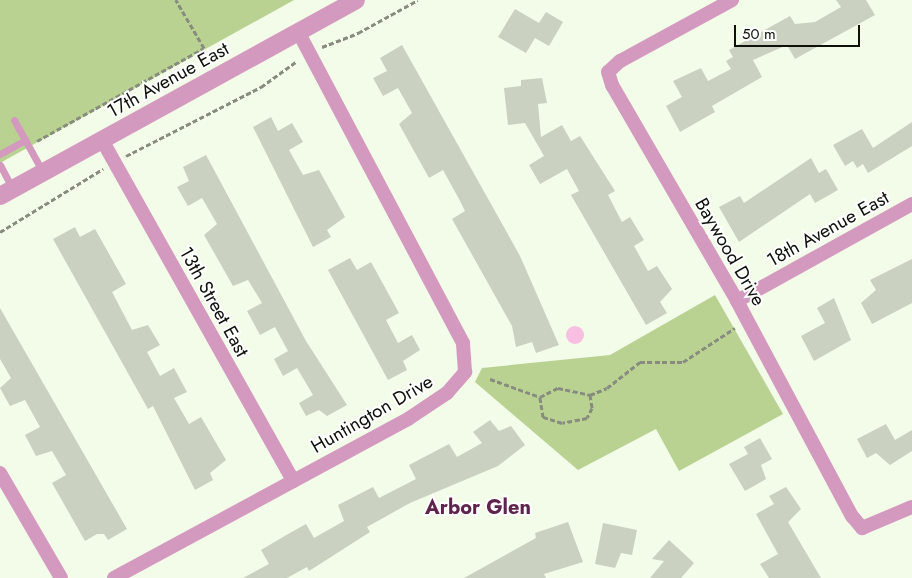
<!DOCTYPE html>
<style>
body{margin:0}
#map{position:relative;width:912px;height:578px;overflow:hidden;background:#f3fbe9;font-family:Jost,sans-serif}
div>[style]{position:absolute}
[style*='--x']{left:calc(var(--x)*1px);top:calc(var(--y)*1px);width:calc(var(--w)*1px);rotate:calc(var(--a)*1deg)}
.green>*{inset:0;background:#b9d292}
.water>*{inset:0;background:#f7c0e2}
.round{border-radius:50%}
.building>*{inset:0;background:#cad1c0}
.path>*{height:3px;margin-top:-1.5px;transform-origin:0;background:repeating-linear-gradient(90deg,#878c7f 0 5px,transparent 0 7.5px)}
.service>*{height:7px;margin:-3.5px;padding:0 3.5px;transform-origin:3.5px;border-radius:3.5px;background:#d499be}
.minor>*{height:14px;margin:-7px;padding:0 7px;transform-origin:7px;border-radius:7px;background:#d499be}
.tertiary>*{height:18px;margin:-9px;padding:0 9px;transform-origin:9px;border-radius:9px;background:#d499be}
span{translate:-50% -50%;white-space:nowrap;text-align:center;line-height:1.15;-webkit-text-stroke:4px #fff;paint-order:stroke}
.street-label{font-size:19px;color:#0e100a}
.neighbourhood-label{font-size:20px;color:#5e244c;font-weight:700}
.scale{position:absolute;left:734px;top:25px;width:126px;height:22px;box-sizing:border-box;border:2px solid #0e100a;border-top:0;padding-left:6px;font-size:15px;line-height:18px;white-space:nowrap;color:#0e100a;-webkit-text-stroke:4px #fff;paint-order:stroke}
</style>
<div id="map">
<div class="green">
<i style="clip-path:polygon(0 0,294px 0,0 163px)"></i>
<i style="clip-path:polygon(715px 295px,783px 414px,679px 471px,656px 429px,578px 470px,475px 382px,482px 368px,610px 355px)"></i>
</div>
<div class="water">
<i class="round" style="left:566px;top:326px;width:18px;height:18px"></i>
</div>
<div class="building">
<i style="clip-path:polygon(836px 0,866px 0,875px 15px,795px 59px,787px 45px,753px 60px,762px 77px,712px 106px,715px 112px,680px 132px,666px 106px,682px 97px,673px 81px,701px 68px,708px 81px,731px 69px,726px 61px,733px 57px,729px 50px,790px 16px,795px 24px,815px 22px,841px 7px)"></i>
<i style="clip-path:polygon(515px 9px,539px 23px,546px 12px,563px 22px,549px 46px,535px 38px,526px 53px,498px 37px)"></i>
<i style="clip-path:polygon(402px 45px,520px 256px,559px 345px,536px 353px,532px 342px,516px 347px,512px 326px,452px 219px,465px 211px,459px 199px,443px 170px,429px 178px,399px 124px,412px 113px,398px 88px,383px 96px,373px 78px,387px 71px,380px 58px)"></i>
<i style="clip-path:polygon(542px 78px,547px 103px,538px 104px,541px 137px,562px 125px,571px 141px,580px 136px,615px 191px,608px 195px,622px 222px,630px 217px,644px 240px,634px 246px,648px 271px,657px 266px,672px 289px,660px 302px,667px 313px,646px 325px,571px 195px,579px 191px,567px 169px,540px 184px,529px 165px,544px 156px,525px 123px,508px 125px,504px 88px,521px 86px,521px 80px)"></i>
<i style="clip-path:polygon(271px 117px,278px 131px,292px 123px,303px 142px,289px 150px,303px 175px,319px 170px,345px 217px,327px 230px,331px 237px,313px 247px,253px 127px)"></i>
<i style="clip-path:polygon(912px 122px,912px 146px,868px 173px,863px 164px,857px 168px,853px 161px,845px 166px,833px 145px,862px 129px,873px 148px)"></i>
<i style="clip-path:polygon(206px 155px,306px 341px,347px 405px,327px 416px,319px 410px,306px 416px,299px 403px,313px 395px,297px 368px,283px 376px,274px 359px,288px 351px,275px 327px,260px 335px,247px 311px,262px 303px,248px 280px,233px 286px,204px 235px,217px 224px,202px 198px,188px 206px,177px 187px,189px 181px,183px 167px)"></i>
<i style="clip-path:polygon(811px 158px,819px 173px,826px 169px,838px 190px,815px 203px,810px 194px,739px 242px,719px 207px,740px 196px,744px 203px)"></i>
<i style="clip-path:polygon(75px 227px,80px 237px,95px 229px,126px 284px,112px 292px,132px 330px,148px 325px,160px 345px,147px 352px,160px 376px,174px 368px,187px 392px,174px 398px,189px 424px,201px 417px,226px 460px,210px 473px,213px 480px,195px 490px,153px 406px,148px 409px,53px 239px)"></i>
<i style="clip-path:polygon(350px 258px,357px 270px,371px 262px,399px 313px,386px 320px,398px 343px,412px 335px,420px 350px,403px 361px,407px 370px,388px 380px,328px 270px)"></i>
<i style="clip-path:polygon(912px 259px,912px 303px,872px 324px,861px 303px,876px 290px,870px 280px)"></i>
<i style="clip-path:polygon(834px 298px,851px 340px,814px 361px,801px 336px,825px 323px,817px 308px)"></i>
<i style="clip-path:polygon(0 308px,127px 529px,108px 540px,104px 534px,97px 534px,85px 541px,52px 483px,66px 475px,52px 451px,36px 456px,25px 435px,40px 427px,25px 400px,10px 406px,0 388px,11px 378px,0 359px)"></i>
<i style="clip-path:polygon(490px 420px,499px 431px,511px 426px,525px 445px,498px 466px,410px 503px,367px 527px,370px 532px,309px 571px,307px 567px,287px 578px,243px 578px,269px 564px,261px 550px,288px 534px,306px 524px,314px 538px,344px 521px,338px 505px,373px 487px,379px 498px,416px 479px,409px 465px,449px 444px,457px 457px,482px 443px,473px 432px)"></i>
<i style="clip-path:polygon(886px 424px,895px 440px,912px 430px,912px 451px,890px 465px,876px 453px,867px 458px,857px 439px)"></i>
<i style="clip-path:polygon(760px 438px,772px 459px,761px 465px,766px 479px,745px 491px,729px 464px,748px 454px,744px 447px)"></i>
<i style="clip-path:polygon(786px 487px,801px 509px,788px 522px,821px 578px,769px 578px,760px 564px,778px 554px,756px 514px,774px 504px,769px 496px)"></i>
<i style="clip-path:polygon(568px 522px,583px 562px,544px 574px,546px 578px,464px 578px,536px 538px,535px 533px)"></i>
<i style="clip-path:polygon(603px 523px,637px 530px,632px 555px,621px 553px,615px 568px,595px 564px)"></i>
<i style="clip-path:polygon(669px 540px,694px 563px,681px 578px,650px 578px,664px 561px,652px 559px)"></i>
</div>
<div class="path">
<i style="--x:322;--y:47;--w:39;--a:-21"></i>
<i style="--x:358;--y:33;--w:68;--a:-28.8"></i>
<i style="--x:37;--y:141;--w:191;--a:-29.1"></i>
<i style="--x:204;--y:48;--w:56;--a:-120.3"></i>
<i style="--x:126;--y:156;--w:152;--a:-27.1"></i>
<i style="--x:261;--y:87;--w:44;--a:-35.8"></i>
<i style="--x:0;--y:232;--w:121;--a:-31.5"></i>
<i style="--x:490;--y:379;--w:53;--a:19.8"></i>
<i style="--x:558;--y:388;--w:33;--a:12"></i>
<i style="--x:590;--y:395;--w:13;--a:81"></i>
<i style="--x:592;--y:408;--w:11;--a:117"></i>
<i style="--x:587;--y:418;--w:25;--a:169"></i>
<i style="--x:562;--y:423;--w:20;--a:-162"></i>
<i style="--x:543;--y:417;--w:20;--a:-99"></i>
<i style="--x:540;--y:397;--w:20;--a:-27"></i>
<i style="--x:590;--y:395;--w:18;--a:-22"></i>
<i style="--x:607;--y:388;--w:42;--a:-38.2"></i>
<i style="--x:640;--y:362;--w:43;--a:0"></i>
<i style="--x:683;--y:362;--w:62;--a:-33.2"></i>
</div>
<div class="service">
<i style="--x:14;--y:120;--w:60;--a:60.9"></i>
<i style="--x:0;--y:154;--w:29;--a:-29"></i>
<i style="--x:0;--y:165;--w:27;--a:62"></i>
</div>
<div class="minor">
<i style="--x:732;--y:0;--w:128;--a:151.4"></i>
<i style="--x:620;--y:61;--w:16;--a:137"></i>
<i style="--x:608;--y:72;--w:14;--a:73"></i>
<i style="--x:612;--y:85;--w:250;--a:59.9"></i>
<i style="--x:737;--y:301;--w:244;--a:61.9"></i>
<i style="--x:852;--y:516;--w:16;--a:50"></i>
<i style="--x:862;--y:528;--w:54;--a:-22.8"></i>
<i style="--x:102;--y:140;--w:391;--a:60.7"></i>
<i style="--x:737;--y:301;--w:200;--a:-29"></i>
<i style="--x:0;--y:473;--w:121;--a:59.8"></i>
<i style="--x:114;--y:578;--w:334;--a:-28.4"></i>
<i style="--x:408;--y:419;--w:47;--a:-33.7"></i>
<i style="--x:447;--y:393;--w:28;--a:-49"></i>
<i style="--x:465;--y:372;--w:29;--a:-94"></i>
<i style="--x:463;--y:343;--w:352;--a:-117.9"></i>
</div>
<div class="tertiary">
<i style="--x:0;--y:196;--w:406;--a:-28.8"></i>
</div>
<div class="street-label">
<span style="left:168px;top:80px;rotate:-29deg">17th Avenue East</span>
<span style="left:828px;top:229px;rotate:-29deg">18th Avenue East</span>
<span style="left:730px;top:252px;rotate:60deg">Baywood Drive</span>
<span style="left:214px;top:302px;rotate:61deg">13th Street East</span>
<span style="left:372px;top:414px;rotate:-30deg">Huntington Drive</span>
</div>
<div class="neighbourhood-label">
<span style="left:478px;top:507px">Arbor Glen</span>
</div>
<div class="scale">50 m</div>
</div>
